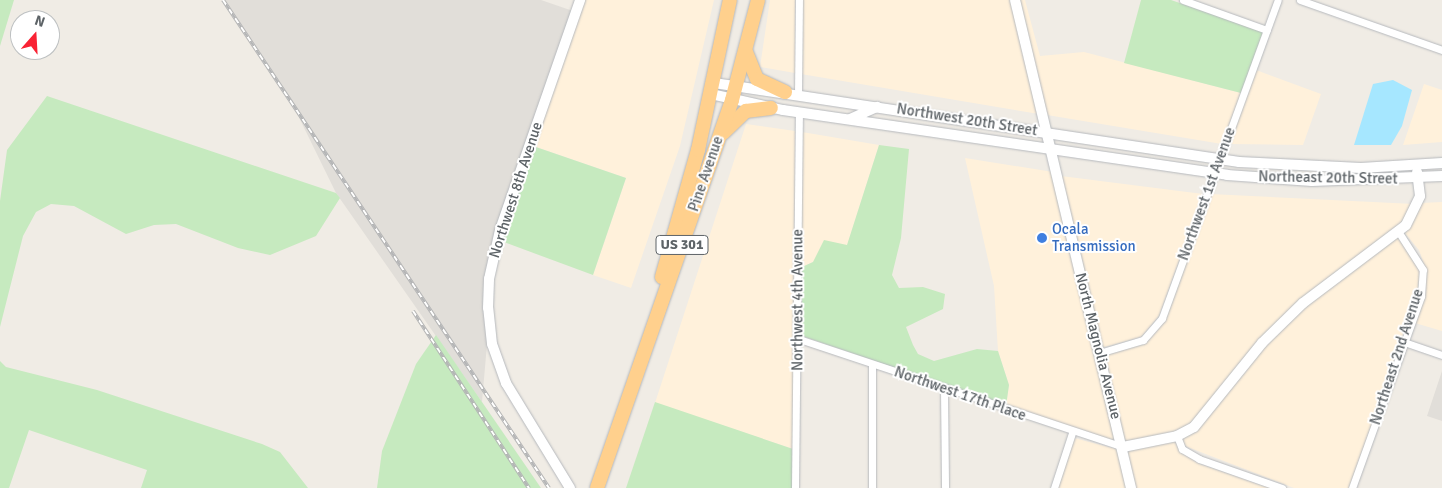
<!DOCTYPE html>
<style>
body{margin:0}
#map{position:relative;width:1442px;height:488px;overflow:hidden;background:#f0ece5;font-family:Signika,sans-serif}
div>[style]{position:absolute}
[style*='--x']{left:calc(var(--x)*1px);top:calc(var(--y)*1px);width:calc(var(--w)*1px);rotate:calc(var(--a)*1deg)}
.commercial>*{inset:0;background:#fff1db}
.industrial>*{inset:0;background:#e1ded9}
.green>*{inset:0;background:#c6eabf}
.water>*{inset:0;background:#a6e7ff}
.roads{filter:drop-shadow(0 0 1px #b6b9bd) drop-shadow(0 0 1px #b6b9bd)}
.street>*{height:7px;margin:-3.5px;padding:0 3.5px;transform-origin:3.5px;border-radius:3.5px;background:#fff}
.secondary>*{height:10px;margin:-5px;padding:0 5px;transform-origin:5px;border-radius:5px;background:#fff}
.highway>*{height:14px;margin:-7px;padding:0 7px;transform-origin:7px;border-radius:7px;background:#ffd08d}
.rail>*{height:4px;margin-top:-2px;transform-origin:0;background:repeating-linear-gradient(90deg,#fff 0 5.5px,#b4b5b6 0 11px);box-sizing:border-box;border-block:1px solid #b4b5b6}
.dots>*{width:14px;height:14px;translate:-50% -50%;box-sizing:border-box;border:2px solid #fff;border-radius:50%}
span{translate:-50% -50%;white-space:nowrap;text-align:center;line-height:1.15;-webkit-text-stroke:4px #fff;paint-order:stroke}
.shield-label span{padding:1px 4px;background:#fff;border:1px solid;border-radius:4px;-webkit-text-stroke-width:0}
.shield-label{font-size:14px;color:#5d6367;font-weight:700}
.street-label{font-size:15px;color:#5d6367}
.shop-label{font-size:15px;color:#366cbe}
.left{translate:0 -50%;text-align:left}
.north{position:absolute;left:10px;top:10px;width:50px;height:50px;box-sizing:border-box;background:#fff;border:1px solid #bec1c2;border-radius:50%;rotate:19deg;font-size:14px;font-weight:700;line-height:20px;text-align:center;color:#5d6367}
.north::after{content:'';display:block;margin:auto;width:18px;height:22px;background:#f92234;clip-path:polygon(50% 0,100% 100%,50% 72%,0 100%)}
</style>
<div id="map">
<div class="commercial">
<i style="clip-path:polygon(584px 0,714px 0,680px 146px,631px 288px,593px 275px,626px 178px,533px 146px)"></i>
<i style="clip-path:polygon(770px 0,795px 0,795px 73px,760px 67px)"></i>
<i style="clip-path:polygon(802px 0,1012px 0,1039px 114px,801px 74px)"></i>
<i style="clip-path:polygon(1019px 0,1025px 0,1040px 56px,1084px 52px,1241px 93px,1222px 144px,1047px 115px)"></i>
<i style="clip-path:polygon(1256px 70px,1321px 94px,1303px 145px,1229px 144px)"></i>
<i style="clip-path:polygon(1424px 84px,1442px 90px,1442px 142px,1403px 145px)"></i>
<i style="clip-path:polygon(746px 124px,795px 131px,793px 449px,655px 403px)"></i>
<i style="clip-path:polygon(802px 132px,879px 145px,847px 246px,802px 267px)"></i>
<i style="clip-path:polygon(965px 158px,1053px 172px,1118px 442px,1006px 406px,1009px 385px,998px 351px,994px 286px)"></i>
<i style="clip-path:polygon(1061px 176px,1203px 194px,1159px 316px,1141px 337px,1101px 348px)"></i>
<i style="clip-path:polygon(1210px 194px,1414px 204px,1404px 222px,1301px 300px,1185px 430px,1125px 443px,1103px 355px,1143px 344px,1156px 332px)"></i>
<i style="clip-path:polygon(1442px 202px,1442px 331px,1415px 323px,1426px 270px,1419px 250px,1403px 231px,1421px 203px)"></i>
<i style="clip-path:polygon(1397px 235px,1420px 271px,1417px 295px,1349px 488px,1294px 488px,1185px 446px,1182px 438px,1196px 430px,1264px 346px,1305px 306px)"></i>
<i style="clip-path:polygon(1074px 438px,1120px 450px,1128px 488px,1057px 488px)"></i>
<i style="clip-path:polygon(1175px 440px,1180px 452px,1200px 464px,1270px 488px,1135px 488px,1127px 450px)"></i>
</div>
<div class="industrial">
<i style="clip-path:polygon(225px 0,541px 0,573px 11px,497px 229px,482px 402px,336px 193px,287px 93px)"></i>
<i style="clip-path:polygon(1442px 371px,1442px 421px,1427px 416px)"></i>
</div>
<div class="green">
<i style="clip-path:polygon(0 0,14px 0,0 46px)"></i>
<i style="clip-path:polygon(1141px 0,1171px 0,1263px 32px,1241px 93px,1124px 63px)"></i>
<i style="clip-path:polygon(47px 96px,336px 193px,340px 198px,316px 236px,270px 255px,238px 248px,176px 224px,154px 225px,126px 234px,74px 206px,51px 204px,36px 212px,23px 236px,0 327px,0 201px,7px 150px)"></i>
<i style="clip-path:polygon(879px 145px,909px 149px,901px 238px,892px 275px,899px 288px,923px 287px,945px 294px,943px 309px,906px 327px,913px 345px,918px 354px,934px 361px,977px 349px,998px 351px,1009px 385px,1006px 406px,802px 336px,802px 267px,813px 262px,824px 240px,847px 245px)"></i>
<i style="clip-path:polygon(533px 146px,626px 178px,593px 275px,501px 241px)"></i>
<i style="clip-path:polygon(436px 335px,482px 402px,541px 488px,377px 488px,382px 451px,416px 364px)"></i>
<i style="clip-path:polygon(0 361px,6px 367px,97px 390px,262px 444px,280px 452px,308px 488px,141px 488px,147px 470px,29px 430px,9px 488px,0 488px)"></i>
<i style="clip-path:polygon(655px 402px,793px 449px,792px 488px,626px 488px)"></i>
</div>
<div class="water">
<i style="clip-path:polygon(1393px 80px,1412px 90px,1402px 126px,1391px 145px,1354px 145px,1373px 84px)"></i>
</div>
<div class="roads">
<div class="street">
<i style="--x:1183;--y:0;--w:89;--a:19.7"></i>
<i style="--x:1300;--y:0;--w:151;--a:19.4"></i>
<i style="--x:798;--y:94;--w:94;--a:-89.4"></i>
<i style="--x:799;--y:339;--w:342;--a:18.4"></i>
<i style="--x:1404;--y:342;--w:40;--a:18.9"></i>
<i style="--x:1099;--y:353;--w:46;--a:-16.5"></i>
<i style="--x:1143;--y:340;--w:29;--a:-49"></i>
<i style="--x:1162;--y:318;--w:338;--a:-70"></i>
<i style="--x:872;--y:364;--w:124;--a:90"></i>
<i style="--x:944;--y:389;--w:99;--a:89.4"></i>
<i style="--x:1177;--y:436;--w:14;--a:69"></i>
<i style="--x:1182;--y:449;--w:20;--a:30"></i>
<i style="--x:1199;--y:459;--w:88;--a:19.3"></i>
<i style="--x:795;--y:488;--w:375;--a:-89.4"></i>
<i style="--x:1054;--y:488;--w:58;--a:-71.9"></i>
<i style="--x:1352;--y:488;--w:204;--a:-70.2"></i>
<i style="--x:1421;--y:296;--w:26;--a:-86"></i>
<i style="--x:1423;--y:270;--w:46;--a:-122.7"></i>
</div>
<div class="secondary">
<i style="--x:1015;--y:0;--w:502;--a:76.63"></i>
<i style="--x:714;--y:83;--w:531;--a:8.56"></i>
<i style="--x:1239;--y:162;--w:122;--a:2.8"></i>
<i style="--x:1361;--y:168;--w:81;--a:-3.5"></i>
<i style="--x:711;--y:94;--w:74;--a:12.5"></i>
<i style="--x:783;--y:110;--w:449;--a:8.3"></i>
<i style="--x:1227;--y:175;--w:85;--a:4"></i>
<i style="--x:1312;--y:181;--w:130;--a:-2.2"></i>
<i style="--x:850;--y:119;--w:30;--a:-24"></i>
<i style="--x:1123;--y:447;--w:55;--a:-11.5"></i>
<i style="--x:1177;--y:436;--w:19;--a:-28"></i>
<i style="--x:1194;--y:427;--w:108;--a:-51"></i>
<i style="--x:1262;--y:343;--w:57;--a:-44.3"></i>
<i style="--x:1303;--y:303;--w:129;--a:-37.1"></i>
<i style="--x:1406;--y:225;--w:32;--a:-64"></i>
<i style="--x:1420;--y:196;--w:24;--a:-97"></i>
<i style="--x:570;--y:488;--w:123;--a:-121.4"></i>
<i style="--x:506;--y:383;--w:41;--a:-109.7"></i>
<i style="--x:492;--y:344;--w:36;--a:-96"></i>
<i style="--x:488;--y:308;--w:29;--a:-88"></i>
<i style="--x:489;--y:279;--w:50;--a:-77.3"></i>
<i style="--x:500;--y:230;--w:244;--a:-70.8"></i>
</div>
<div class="highway">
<i style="--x:746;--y:52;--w:29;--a:68"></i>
<i style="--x:757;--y:79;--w:31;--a:25"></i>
<i style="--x:723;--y:133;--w:32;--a:-44"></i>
<i style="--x:746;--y:111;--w:25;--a:-7"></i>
<i style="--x:662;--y:277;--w:132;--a:-74.2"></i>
<i style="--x:698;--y:150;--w:153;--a:-78"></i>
<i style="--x:597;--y:488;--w:411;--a:-70.8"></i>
<i style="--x:732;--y:100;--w:103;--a:-75.4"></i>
</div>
</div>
<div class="rail">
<i style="--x:223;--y:0;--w:587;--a:56.26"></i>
<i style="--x:413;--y:311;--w:212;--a:56.8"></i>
</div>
<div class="dots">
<i style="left:1042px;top:238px;background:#3f7fe0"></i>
</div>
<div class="shield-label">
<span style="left:682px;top:245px">US 301</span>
</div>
<div class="street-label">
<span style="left:967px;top:120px;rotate:9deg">Northwest 20th Street</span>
<span style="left:706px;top:174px;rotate:-71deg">Pine Avenue</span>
<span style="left:1328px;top:178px;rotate:1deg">Northeast 20th Street</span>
<span style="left:516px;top:190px;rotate:-72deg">Northwest 8th Avenue</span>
<span style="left:1207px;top:194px;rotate:-70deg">Northwest 1st Avenue</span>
<span style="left:798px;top:300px;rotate:-90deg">Northwest 4th Avenue</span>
<span style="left:1098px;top:346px;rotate:76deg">North Magnolia Avenue</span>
<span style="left:1397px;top:357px;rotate:-72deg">Northeast 2nd Avenue</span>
<span style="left:960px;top:394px;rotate:19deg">Northwest 17th Place</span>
</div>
<div class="shop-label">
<span class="left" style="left:1052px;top:238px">Ocala<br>Transmission</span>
</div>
<div class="north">N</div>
</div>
